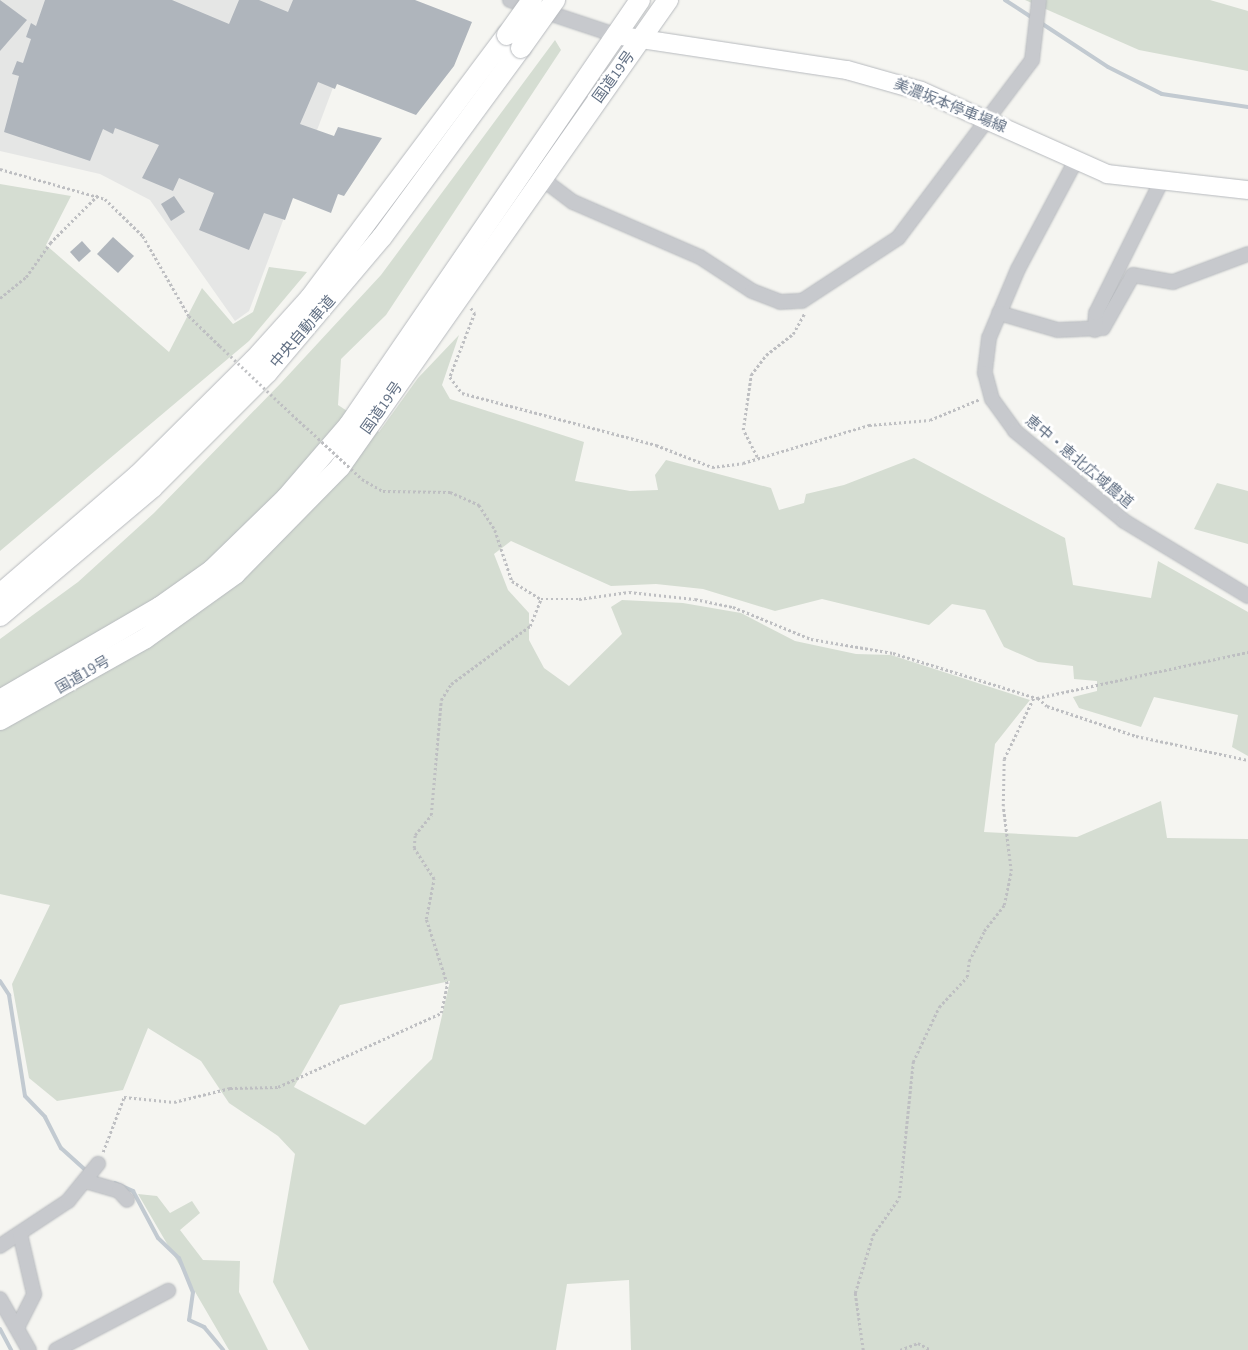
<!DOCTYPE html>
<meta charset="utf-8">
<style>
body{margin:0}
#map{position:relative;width:1248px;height:1350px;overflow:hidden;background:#f5f5f1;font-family:"Source Sans 3","Noto Sans JP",sans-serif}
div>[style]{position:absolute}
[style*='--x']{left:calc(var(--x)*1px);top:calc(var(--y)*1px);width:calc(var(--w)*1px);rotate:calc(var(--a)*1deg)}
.built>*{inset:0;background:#e5e6e5}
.green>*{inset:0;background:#d5ddd2}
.stream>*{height:4px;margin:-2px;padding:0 2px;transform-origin:2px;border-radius:2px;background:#c2cad1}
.building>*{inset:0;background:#afb5bc}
.path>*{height:2.5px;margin-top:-1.25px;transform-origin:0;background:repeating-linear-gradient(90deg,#bebfc2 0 2.5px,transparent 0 5px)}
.roads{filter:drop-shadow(0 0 1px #b7babe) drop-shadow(0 0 1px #b7babe)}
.minor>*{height:14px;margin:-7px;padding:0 7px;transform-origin:7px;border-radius:7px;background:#c7c9cd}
.major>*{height:18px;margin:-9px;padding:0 9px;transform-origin:9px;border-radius:9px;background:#fff}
.highway>*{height:20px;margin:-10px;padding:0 10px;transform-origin:10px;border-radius:10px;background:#fff}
.path-bridge>*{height:2.5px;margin-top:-1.25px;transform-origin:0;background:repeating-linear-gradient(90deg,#bebfc2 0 2.5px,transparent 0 5px)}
.bridges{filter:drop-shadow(0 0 1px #b6b9bd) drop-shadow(0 0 1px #b6b9bd)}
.highway-bridge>*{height:20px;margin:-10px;padding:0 10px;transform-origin:10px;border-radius:10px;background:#fff}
span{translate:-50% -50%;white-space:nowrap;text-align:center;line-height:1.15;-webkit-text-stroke:5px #fff;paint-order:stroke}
.street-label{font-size:15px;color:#627084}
</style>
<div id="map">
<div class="built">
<i style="clip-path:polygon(0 0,366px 0,249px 311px,235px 321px,150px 200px,100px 174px,0 151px)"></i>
</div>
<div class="green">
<i style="clip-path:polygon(1025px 0,1210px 0,1248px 11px,1248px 71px,1139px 50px)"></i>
<i style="clip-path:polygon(evenodd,555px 40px,561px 50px,386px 315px,341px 359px,338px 405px,379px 432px,418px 378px,459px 335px,442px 385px,450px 399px,584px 442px,575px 481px,630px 491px,658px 490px,655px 475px,666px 460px,771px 488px,779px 510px,804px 503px,806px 494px,844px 485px,914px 458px,1065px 538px,1073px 585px,1151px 598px,1158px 561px,1248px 612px,1248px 756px,1232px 747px,1238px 715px,1154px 697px,1141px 727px,1079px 708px,1073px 697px,1097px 691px,1097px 681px,1074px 679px,1073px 666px,1038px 662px,1004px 647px,985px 610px,952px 604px,929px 625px,822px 599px,775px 611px,703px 589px,656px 584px,611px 586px,511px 541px,494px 554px,508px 590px,529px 613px,529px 640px,544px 668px,569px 686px,622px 634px,611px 607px,622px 600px,683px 603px,741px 613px,795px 641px,856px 654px,891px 655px,1030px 700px,995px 744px,984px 832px,1077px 837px,1161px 801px,1167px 838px,1248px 839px,1248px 1350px,631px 1350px,629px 1280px,567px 1284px,556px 1350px,309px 1350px,273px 1282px,295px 1154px,278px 1136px,229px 1103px,201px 1061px,148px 1028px,123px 1090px,57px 1101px,29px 1078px,12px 984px,50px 905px,0 894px,0 639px,78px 582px,154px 513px,281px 383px,381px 275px,555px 40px,450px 981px,432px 1059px,365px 1125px,294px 1087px,340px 1005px,450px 981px)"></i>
<i style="clip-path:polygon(0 184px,71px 196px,46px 245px,169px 352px,202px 288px,233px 324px,253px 312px,269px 267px,307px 272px,249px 341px,0 551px)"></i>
<i style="clip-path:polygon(1217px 483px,1248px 491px,1248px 544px,1194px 529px)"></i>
<i style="clip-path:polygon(138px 1194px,157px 1196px,170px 1213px,192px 1201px,200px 1213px,180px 1230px,203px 1260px,240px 1261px,239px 1292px,268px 1350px,229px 1350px)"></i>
</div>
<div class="stream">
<i style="--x:1005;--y:0;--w:33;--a:33"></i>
<i style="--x:1041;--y:23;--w:80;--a:33.3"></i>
<i style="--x:1108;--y:67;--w:60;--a:26.6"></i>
<i style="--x:1162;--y:94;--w:87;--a:8.6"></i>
<i style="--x:0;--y:981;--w:17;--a:57"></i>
<i style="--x:9;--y:995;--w:102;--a:81"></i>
<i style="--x:25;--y:1096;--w:29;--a:46"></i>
<i style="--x:45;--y:1117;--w:35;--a:63"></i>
<i style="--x:61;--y:1148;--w:38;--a:42"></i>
<i style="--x:115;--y:1183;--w:20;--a:24"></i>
<i style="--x:133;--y:1191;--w:53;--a:62"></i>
<i style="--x:158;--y:1238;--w:29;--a:44"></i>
<i style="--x:179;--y:1258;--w:37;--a:68"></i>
<i style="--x:193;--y:1292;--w:28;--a:98"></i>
<i style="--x:189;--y:1320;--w:17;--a:25"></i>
<i style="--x:204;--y:1327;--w:30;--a:50"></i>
<i style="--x:0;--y:1329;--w:24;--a:62"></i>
</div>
<div class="building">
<i style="clip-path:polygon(0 0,27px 20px,0 51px)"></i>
<i style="clip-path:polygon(45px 0,172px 0,229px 24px,239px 0,259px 0,288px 12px,293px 0,415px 0,472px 22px,454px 66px,416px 115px,337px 84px,335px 89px,318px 82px,300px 124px,334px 136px,338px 127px,382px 138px,344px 196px,338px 194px,331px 213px,293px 198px,285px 220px,264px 213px,249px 250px,199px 230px,214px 193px,179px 178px,173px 191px,142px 178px,159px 145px,115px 128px,113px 134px,103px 129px,90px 161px,4px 132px,19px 76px,12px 74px,17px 61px,23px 63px,31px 39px,26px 37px,31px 23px,36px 26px)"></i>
<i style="clip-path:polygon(174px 196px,185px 212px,171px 221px,161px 204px)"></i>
<i style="clip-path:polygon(113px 237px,134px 256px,118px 273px,97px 254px)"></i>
<i style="clip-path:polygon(82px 241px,91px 251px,79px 262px,70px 252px)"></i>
</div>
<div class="path">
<i style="--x:0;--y:169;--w:109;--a:15.9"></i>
<i style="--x:105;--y:199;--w:53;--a:44.2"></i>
<i style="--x:143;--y:236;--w:92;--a:60.1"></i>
<i style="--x:189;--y:316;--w:43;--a:44.1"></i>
<i style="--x:0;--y:298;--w:33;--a:-39"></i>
<i style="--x:26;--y:277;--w:42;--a:-54.8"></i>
<i style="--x:50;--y:243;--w:68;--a:-45"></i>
<i style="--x:471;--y:308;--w:6;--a:51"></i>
<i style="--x:475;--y:313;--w:69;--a:111.3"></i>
<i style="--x:450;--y:377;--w:20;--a:53"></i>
<i style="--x:462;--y:393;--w:201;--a:15"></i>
<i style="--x:656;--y:445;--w:60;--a:21.4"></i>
<i style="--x:712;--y:467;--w:31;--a:-7"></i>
<i style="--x:743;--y:463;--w:132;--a:-16.8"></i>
<i style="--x:869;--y:425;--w:61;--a:-4.7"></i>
<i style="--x:930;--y:420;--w:54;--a:-22.8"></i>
<i style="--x:281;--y:404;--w:35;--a:43"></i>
<i style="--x:757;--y:457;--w:30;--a:-117"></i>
<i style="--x:743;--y:430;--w:56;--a:-81.7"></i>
<i style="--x:751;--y:375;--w:25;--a:-53"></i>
<i style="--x:766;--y:355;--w:34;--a:-38"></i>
<i style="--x:793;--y:334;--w:23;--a:-61"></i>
<i style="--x:362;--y:479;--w:24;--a:30"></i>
<i style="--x:383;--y:491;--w:67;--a:0.9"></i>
<i style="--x:450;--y:492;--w:32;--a:24"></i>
<i style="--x:479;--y:505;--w:30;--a:57"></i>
<i style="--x:495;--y:530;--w:54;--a:71.6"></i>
<i style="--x:512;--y:581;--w:34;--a:32"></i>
<i style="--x:541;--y:599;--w:38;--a:0"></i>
<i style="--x:579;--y:599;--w:50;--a:-8"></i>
<i style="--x:629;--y:592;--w:66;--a:6.1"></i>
<i style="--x:695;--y:599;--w:39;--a:12"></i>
<i style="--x:733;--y:607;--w:84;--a:22.3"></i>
<i style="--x:811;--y:639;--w:83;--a:9.7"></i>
<i style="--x:893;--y:653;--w:151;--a:17.4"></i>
<i style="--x:1037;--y:698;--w:216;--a:-12.3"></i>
<i style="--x:1038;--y:698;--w:12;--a:42"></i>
<i style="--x:1047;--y:706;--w:94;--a:18.6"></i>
<i style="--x:1136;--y:736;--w:115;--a:12.1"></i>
<i style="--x:103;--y:1152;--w:59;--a:-69.1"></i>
<i style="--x:124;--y:1097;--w:50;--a:5.7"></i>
<i style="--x:174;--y:1102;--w:58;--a:-14"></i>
<i style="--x:230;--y:1088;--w:48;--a:-1.2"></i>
<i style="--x:278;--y:1087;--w:179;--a:-24.4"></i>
<i style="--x:441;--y:1013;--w:30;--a:-78"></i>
<i style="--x:447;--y:984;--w:68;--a:-107.9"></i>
<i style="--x:426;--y:919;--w:41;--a:-78.7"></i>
<i style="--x:434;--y:879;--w:37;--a:-123"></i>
<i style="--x:414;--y:848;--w:13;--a:-86"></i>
<i style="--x:415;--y:835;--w:26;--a:-51"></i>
<i style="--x:431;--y:815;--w:115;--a:-85"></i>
<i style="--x:441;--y:700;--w:19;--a:-58"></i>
<i style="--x:451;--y:684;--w:98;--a:-36.3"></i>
<i style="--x:530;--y:626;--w:29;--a:-68"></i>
<i style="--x:863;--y:1350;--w:58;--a:-98"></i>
<i style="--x:855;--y:1293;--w:61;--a:-72.8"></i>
<i style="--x:873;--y:1235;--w:45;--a:-54.9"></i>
<i style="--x:899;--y:1198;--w:137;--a:-84.1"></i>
<i style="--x:913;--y:1062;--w:61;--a:-64.7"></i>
<i style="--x:939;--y:1007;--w:41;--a:-47"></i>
<i style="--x:967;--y:977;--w:16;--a:-83"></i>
<i style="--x:969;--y:961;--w:34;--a:-63"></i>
<i style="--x:984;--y:931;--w:33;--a:-52"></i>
<i style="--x:1004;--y:905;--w:35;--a:-78"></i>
<i style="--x:1011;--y:871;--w:65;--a:-97"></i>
<i style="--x:1003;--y:806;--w:47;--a:-88.8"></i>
<i style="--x:1004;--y:759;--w:69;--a:-64.2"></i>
<i style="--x:900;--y:1350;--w:19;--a:-21"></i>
<i style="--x:918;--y:1343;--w:15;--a:28"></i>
</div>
<div class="roads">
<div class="minor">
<i style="--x:510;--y:0;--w:111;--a:18.4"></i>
<i style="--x:1075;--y:162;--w:121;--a:118"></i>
<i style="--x:1018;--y:269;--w:75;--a:112.8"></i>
<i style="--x:989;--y:338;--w:35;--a:97"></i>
<i style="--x:985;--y:373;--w:27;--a:75"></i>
<i style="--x:992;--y:399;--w:39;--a:54"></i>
<i style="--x:1015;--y:431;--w:141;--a:39.5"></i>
<i style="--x:1124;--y:521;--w:145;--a:31.2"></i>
<i style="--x:541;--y:178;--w:40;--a:37"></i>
<i style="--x:573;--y:202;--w:138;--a:23.4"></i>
<i style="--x:700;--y:257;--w:62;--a:33.2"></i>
<i style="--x:752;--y:291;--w:30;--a:21"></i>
<i style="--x:780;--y:302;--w:22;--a:-3"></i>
<i style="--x:802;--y:301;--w:115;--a:-33.3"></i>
<i style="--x:898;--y:238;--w:223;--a:-53"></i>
<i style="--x:1032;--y:60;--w:60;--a:-83.3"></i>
<i style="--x:999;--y:313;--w:61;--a:16.1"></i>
<i style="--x:1058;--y:330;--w:45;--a:-2.5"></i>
<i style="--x:1103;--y:328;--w:61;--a:-60.5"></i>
<i style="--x:1133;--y:275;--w:41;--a:9.9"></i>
<i style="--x:1173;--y:282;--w:80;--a:-20.5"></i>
<i style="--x:1095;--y:330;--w:17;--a:-87"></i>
<i style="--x:1096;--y:313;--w:148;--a:-63.6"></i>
<i style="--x:85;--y:1181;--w:35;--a:16"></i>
<i style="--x:119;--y:1191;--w:12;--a:48"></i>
<i style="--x:0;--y:1246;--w:82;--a:-33.5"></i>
<i style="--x:68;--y:1201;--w:48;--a:-51"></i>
<i style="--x:0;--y:1299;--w:59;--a:60.4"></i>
<i style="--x:17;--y:1328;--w:38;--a:-63"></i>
<i style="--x:34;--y:1294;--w:62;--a:-103.1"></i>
<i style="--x:56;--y:1350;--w:127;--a:-27.8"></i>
</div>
<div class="major">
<i style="--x:615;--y:35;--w:235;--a:8.6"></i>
<i style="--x:847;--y:70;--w:77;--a:15.8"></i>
<i style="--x:921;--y:91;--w:204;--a:24"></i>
<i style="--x:1107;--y:174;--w:142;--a:6.5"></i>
</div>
<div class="highway">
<i style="--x:0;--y:594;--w:182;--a:-40.8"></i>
<i style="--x:138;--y:475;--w:163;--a:-44.8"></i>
<i style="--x:254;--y:360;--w:84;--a:-47.9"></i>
<i style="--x:310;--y:298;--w:329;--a:-53.2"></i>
<i style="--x:0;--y:616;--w:199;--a:-40.1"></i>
<i style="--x:152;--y:488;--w:163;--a:-45"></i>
<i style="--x:267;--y:373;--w:178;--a:-49.8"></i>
<i style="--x:382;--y:237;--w:235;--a:-53.7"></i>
<i style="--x:0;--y:700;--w:185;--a:-30.2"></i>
<i style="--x:160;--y:607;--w:64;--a:-35.4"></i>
<i style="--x:212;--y:570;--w:103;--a:-44.2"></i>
<i style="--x:286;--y:498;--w:96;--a:-49.2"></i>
<i style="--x:349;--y:425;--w:515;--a:-55.6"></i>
<i style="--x:0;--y:720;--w:167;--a:-29.3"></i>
<i style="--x:146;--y:638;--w:110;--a:-35.7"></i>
<i style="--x:235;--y:574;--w:150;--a:-45.5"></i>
<i style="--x:340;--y:467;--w:571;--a:-54.92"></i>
</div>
</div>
<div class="path-bridge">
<i style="--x:220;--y:346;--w:84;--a:43.6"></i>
<i style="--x:307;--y:428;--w:75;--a:42.8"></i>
</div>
<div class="bridges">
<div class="highway-bridge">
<i style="--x:507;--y:35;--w:43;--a:-54.5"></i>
<i style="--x:521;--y:48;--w:59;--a:-54.7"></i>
</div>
</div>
<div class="street-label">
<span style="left:614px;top:77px;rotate:-54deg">国道19号</span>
<span style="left:950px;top:106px;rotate:22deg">美濃坂本停車場線</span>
<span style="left:303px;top:332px;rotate:-49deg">中央自動車道</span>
<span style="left:382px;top:408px;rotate:-55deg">国道19号</span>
<span style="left:1079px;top:462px;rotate:40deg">恵中・恵北広域農道</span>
<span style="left:83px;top:675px;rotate:-30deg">国道19号</span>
</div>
</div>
